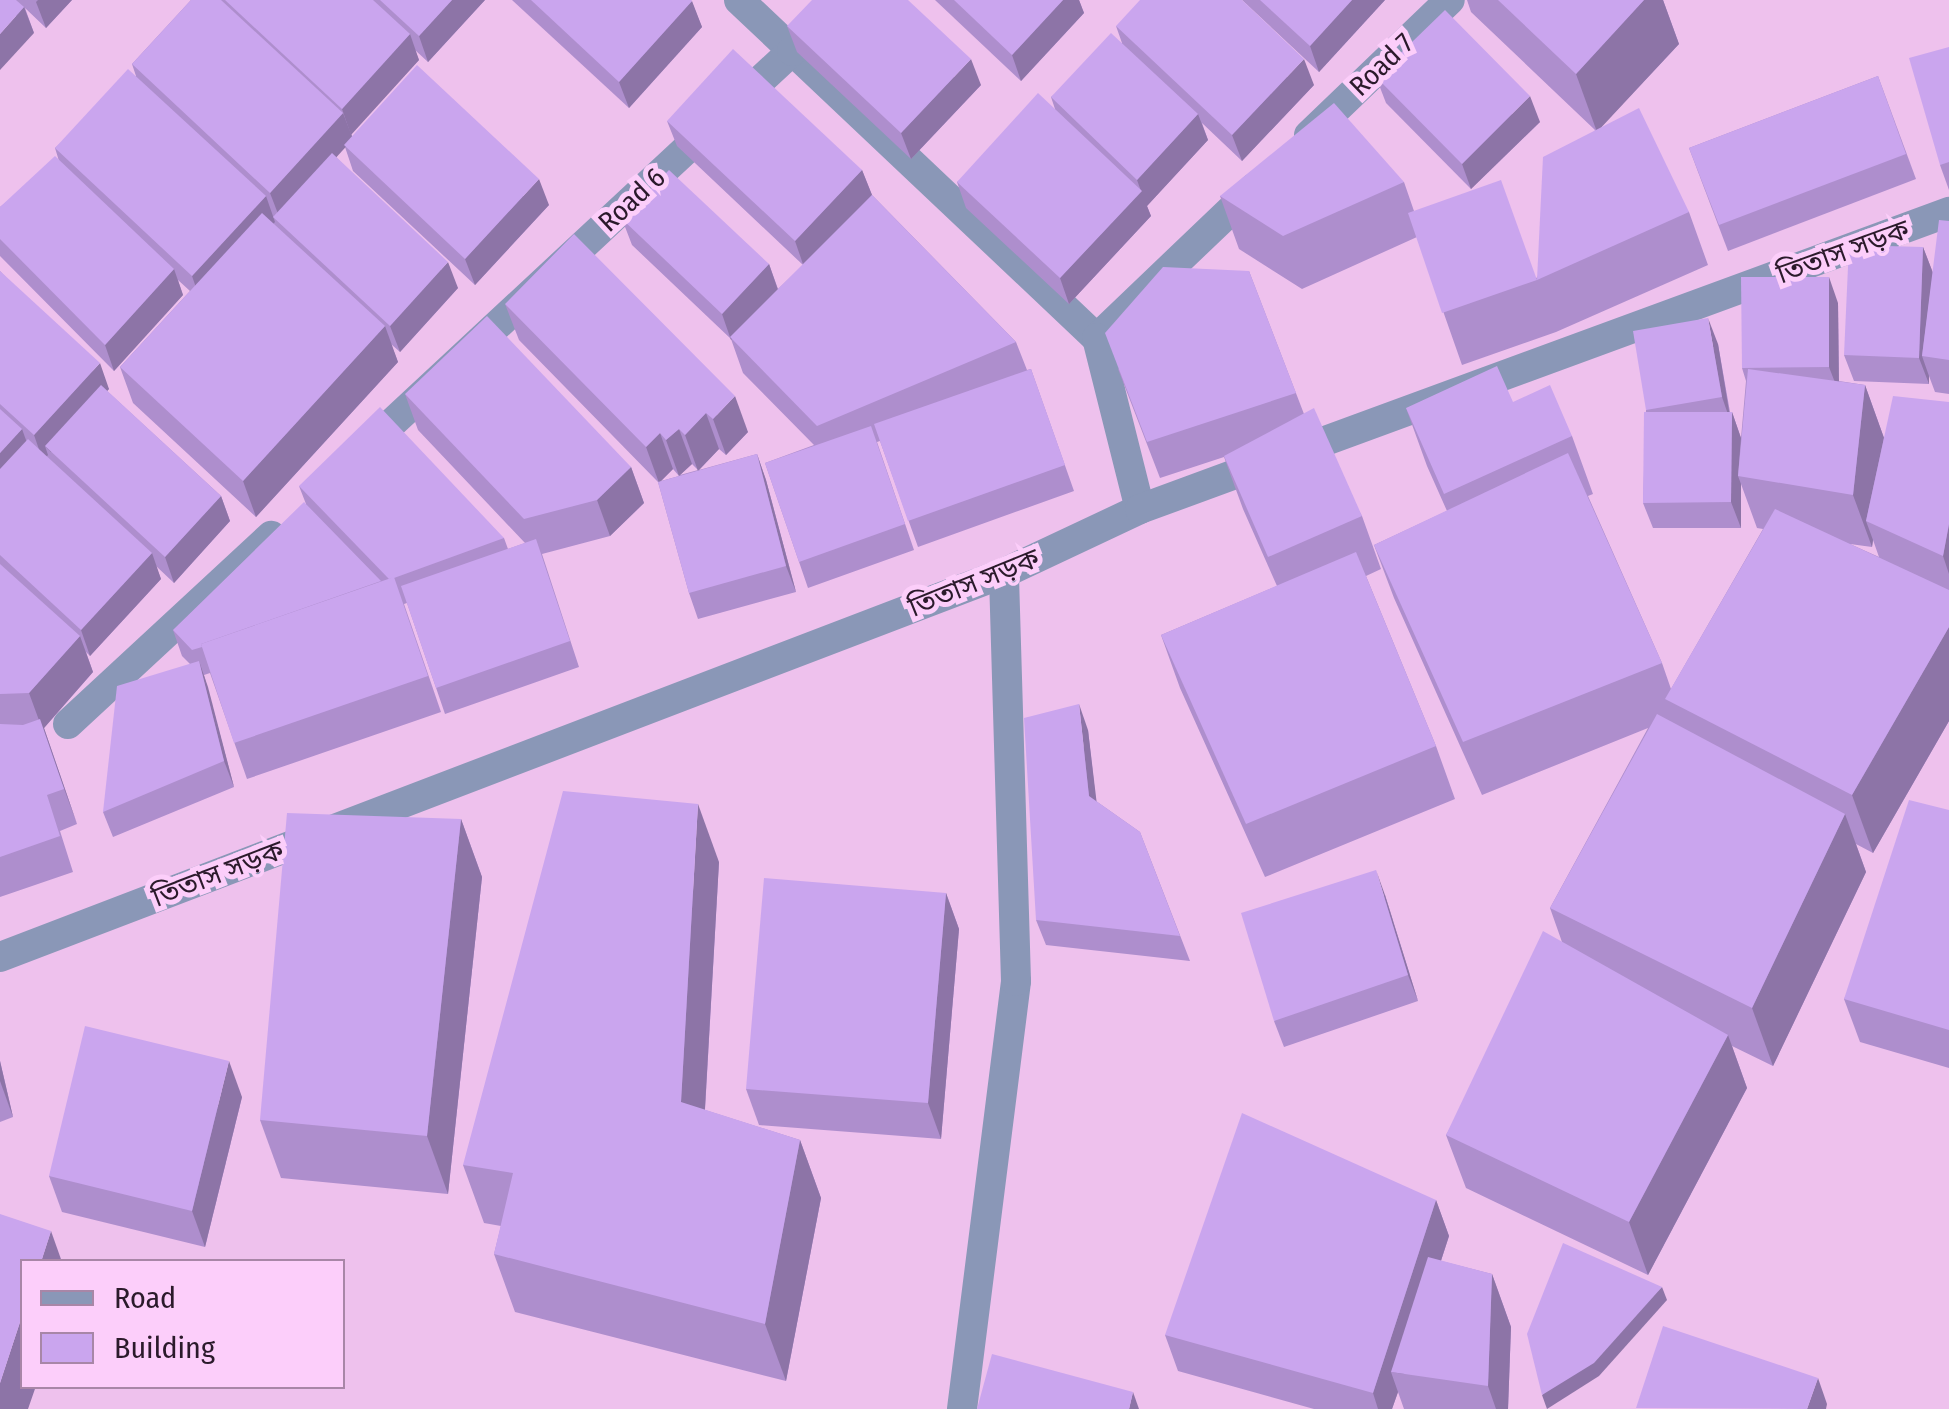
<!DOCTYPE html>
<meta charset="utf-8">
<style>
body{margin:0}
#map{position:relative;width:1949px;height:1409px;overflow:hidden;background:#eec1ed;font-family:"Fira Sans Condensed","Noto Sans Bengali",sans-serif}
div>[style]{position:absolute}
[style*='--x']{left:calc(var(--x)*1px);top:calc(var(--y)*1px);width:calc(var(--w)*1px);rotate:calc(var(--a)*1deg)}
.street>*{height:30px;margin:-15px;padding:0 15px;transform-origin:15px;border-radius:15px;background:#8a97b7}
.wall>*{inset:0;background:#ae8ecd}
.shaded-wall>*{inset:0;background:#8d74a7}
.building>*{inset:0;background:#caa5ee}
span{translate:-50% -50%;white-space:nowrap;text-align:center;line-height:1.15;-webkit-text-stroke:10px #fccefa;paint-order:stroke}
.street-label{font-size:28px;color:#2b1a2b}
.legend{position:absolute;left:20px;top:1259px;width:325px;height:130px;box-sizing:border-box;background:#fccefa;border:2px solid #a886a7;margin:0;padding:12px 18px;list-style:none;font-size:30px;color:#2b1a2b}
.legend li{display:flex;align-items:center;gap:20px;height:50px}
.legend b{width:50px;border:2px solid #a886a7}
</style>
<div id="map">
<div class="street">
<i style="--x:739;--y:0;--w:492;--a:43.4"></i>
<i style="--x:1309;--y:135;--w:195;--a:-43.8"></i>
<i style="--x:1097;--y:338;--w:217;--a:-43.7"></i>
<i style="--x:1097;--y:338;--w:176;--a:75.9"></i>
<i style="--x:363;--y:450;--w:586;--a:-42.92"></i>
<i style="--x:792;--y:51;--w:71;--a:-46.1"></i>
<i style="--x:68;--y:724;--w:277;--a:-42.8"></i>
<i style="--x:0;--y:957;--w:1075;--a:-20.93"></i>
<i style="--x:1004;--y:573;--w:150;--a:-25.2"></i>
<i style="--x:1140;--y:509;--w:862;--a:-20.16"></i>
<i style="--x:962;--y:1409;--w:431;--a:-82.8"></i>
<i style="--x:1016;--y:981;--w:408;--a:-91.7"></i>
</div>
<div class="wall">
<i style="clip-path:polygon(0 0,72px 0,46px 28px,25px 8px,34px 33px)"></i>
<i style="clip-path:polygon(191px 0,485px 0,428px 62px,415px 50px,419px 60px,351px 134px,352px 136px,549px 205px,475px 285px,353px 171px,345px 147px,336px 157px,458px 288px,400px 352px,391px 344px,398px 362px,256px 517px,133px 403px,120px 367px,190px 291px,178px 280px,183px 295px,114px 371px,0 256px,0 207px,59px 161px,55px 148px,136px 76px,132px 64px)"></i>
<i style="clip-path:polygon(512px 0,691px 0,702px 27px,629px 108px)"></i>
<i style="clip-path:polygon(935px 0,1079px 0,1084px 13px,1021px 81px)"></i>
<i style="clip-path:polygon(1242px 0,1385px 0,1319px 72px)"></i>
<i style="clip-path:polygon(1467px 0,1663px 0,1679px 44px,1601px 127px,1689px 212px,1708px 265px,1556px 332px,1462px 365px,1417px 237px,1302px 289px,1239px 249px,1220px 196px,1404px 182px,1414px 211px,1537px 278px,1595px 130px,1471px 12px)"></i>
<i style="clip-path:polygon(787px 26px,981px 85px,911px 159px,797px 52px)"></i>
<i style="clip-path:polygon(1116px 26px,1314px 85px,1242px 161px,1202px 123px,1208px 140px,1147px 206px,1151px 216px,1069px 304px,966px 208px,957px 182px,1055px 109px,1051px 97px,1122px 43px)"></i>
<i style="clip-path:polygon(1949px 47px,1949px 190px,1940px 165px)"></i>
<i style="clip-path:polygon(1878px 76px,1916px 179px,1728px 251px,1689px 148px)"></i>
<i style="clip-path:polygon(1376px 77px,1540px 122px,1471px 189px,1386px 103px)"></i>
<i style="clip-path:polygon(667px 121px,862px 170px,872px 195px,1016px 342px,1027px 370px,1031px 369px,1074px 491px,918px 547px,880px 441px,877px 442px,914px 550px,808px 588px,765px 463px,814px 445px,743px 373px,731px 339px,632px 245px,622px 219px,769px 264px,778px 289px,803px 265px,677px 146px)"></i>
<i style="clip-path:polygon(1949px 221px,1949px 394px,1935px 392px,1929px 376px,1929px 384px,1854px 381px,1844px 355px,1923px 247px,1933px 273px)"></i>
<i style="clip-path:polygon(0 271px,109px 389px,107px 391px,221px 496px,230px 521px,174px 583px,156px 566px,161px 579px,90px 656px,86px 652px,93px 672px,44px 728px,77px 824px,60px 831px,73px 872px,0 897px)"></i>
<i style="clip-path:polygon(1249px 271px,1304px 414px,1362px 516px,1381px 569px,1366px 576px,1436px 746px,1455px 799px,1265px 877px,1180px 688px,1161px 635px,1277px 586px,1243px 509px,1224px 457px,1160px 478px,1118px 369px)"></i>
<i style="clip-path:polygon(evenodd,1838px 303px,1839px 381px,1865px 385px,1884px 438px,1949px 402px,1949px 721px,1873px 853px,1856px 844px,1866px 872px,1773px 1066px,1732px 1046px,1747px 1088px,1648px 1275px,1466px 1188px,1446px 1135px,1562px 942px,1550px 908px,1648px 728px,1482px 795px,1394px 598px,1374px 545px,1447px 511px,1427px 466px,1406px 408px,1513px 402px,1572px 436px,1593px 494px,1588px 496px,1662px 663px,1671px 689px,1763px 529px,1757px 528px,1741px 484px,1741px 528px,1653px 528px,1643px 503px,1646px 410px,1718px 344px,1730px 412px,1732px 412px,1741px 438px,1746px 381px,1742px 368px,1838px 303px,1873px 540px,1879px 557px,1850px 544px,1872px 547px,1873px 540px)"></i>
<i style="clip-path:polygon(evenodd,505px 304px,748px 432px,726px 455px,719px 449px,699px 470px,757px 454px,766px 480px,796px 592px,698px 619px,689px 593px,658px 482px,519px 340px,505px 304px,692px 464px,698px 470px,680px 475px,692px 464px,505px 304px,673px 469px,679px 476px,661px 481px,673px 469px)"></i>
<i style="clip-path:polygon(405px 394px,631px 467px,644px 503px,610px 536px,542px 554px,579px 667px,445px 714px,407px 603px,404px 604px,441px 712px,247px 779px,210px 673px,204px 675px,234px 787px,113px 837px,103px 812px,190px 664px,182px 656px,173px 630px,306px 504px,299px 486px,504px 538px,508px 549px,525px 543px,418px 430px)"></i>
<i style="clip-path:polygon(1088px 730px,1096px 801px,1140px 832px,1190px 961px,1046px 945px,1036px 920px)"></i>
<i style="clip-path:polygon(1949px 810px,1949px 1068px,1860px 1042px,1844px 999px)"></i>
<i style="clip-path:polygon(461px 819px,482px 877px,448px 1194px,281px 1178px,260px 1120px)"></i>
<i style="clip-path:polygon(719px 862px,705px 1110px,800px 1140px,821px 1198px,786px 1381px,515px 1312px,494px 1254px,501px 1226px,484px 1223px,463px 1165px)"></i>
<i style="clip-path:polygon(946px 893px,959px 929px,941px 1139px,759px 1125px,746px 1089px)"></i>
<i style="clip-path:polygon(1385px 895px,1418px 1001px,1284px 1047px,1274px 1021px)"></i>
<i style="clip-path:polygon(0 1061px,13px 1117px,0 1122px)"></i>
<i style="clip-path:polygon(242px 1097px,205px 1247px,62px 1212px,49px 1176px)"></i>
<i style="clip-path:polygon(1436px 1200px,1449px 1236px,1441px 1261px,1492px 1274px,1511px 1327px,1508px 1409px,1404px 1409px,1398px 1392px,1392px 1409px,1314px 1409px,1178px 1371px,1165px 1335px)"></i>
</div>
<div class="shaded-wall">
<i style="clip-path:polygon(38px 0,72px 0,46px 28px,36px 2px)"></i>
<i style="clip-path:polygon(452px 0,485px 0,428px 62px,419px 36px)"></i>
<i style="clip-path:polygon(1063px 0,1079px 0,1084px 13px,1021px 81px,1012px 55px)"></i>
<i style="clip-path:polygon(1352px 0,1385px 0,1319px 72px,1310px 46px)"></i>
<i style="clip-path:polygon(1644px 0,1663px 0,1679px 44px,1597px 132px,1576px 74px)"></i>
<i style="clip-path:polygon(692px 1px,702px 27px,629px 108px,619px 82px)"></i>
<i style="clip-path:polygon(24px 7px,34px 33px,0 70px,0 34px)"></i>
<i style="clip-path:polygon(410px 34px,419px 60px,351px 135px,342px 109px)"></i>
<i style="clip-path:polygon(971px 59px,981px 85px,911px 159px,901px 133px)"></i>
<i style="clip-path:polygon(1304px 59px,1314px 85px,1242px 161px,1232px 135px)"></i>
<i style="clip-path:polygon(1530px 96px,1540px 122px,1471px 189px,1462px 164px)"></i>
<i style="clip-path:polygon(343px 113px,353px 139px,280px 219px,270px 193px)"></i>
<i style="clip-path:polygon(1198px 114px,1208px 140px,1147px 206px,1151px 216px,1069px 304px,1060px 278px,1141px 191px,1137px 180px)"></i>
<i style="clip-path:polygon(862px 170px,872px 195px,804px 267px,795px 241px)"></i>
<i style="clip-path:polygon(539px 179px,549px 205px,475px 285px,465px 259px)"></i>
<i style="clip-path:polygon(266px 196px,275px 222px,201px 302px,192px 276px)"></i>
<i style="clip-path:polygon(1923px 247px,1933px 273px,1922px 356px,1929px 376px,1929px 384px,1919px 358px)"></i>
<i style="clip-path:polygon(448px 262px,458px 288px,400px 352px,390px 326px)"></i>
<i style="clip-path:polygon(769px 264px,778px 290px,731px 340px,722px 314px)"></i>
<i style="clip-path:polygon(174px 269px,183px 295px,114px 371px,105px 345px)"></i>
<i style="clip-path:polygon(1829px 277px,1838px 303px,1839px 393px,1829px 367px)"></i>
<i style="clip-path:polygon(1708px 318px,1718px 344px,1731px 423px,1722px 397px)"></i>
<i style="clip-path:polygon(385px 326px,398px 362px,256px 517px,243px 481px)"></i>
<i style="clip-path:polygon(100px 363px,109px 389px,51px 452px,45px 446px,48px 455px,43px 461px,34px 435px)"></i>
<i style="clip-path:polygon(1865px 385px,1884px 438px,1866px 521px,1873px 540px,1872px 547px,1853px 495px)"></i>
<i style="clip-path:polygon(735px 396px,748px 432px,726px 455px,713px 419px)"></i>
<i style="clip-path:polygon(1732px 412px,1741px 438px,1738px 476px,1741px 484px,1741px 528px,1731px 502px)"></i>
<i style="clip-path:polygon(706px 413px,719px 449px,698px 471px,685px 435px)"></i>
<i style="clip-path:polygon(22px 429px,35px 465px,0 503px,0 453px)"></i>
<i style="clip-path:polygon(679px 429px,692px 464px,679px 476px,666px 440px)"></i>
<i style="clip-path:polygon(660px 433px,673px 469px,659px 483px,646px 447px)"></i>
<i style="clip-path:polygon(757px 454px,766px 480px,796px 592px,786px 566px)"></i>
<i style="clip-path:polygon(631px 467px,644px 503px,610px 536px,597px 500px)"></i>
<i style="clip-path:polygon(221px 496px,230px 521px,174px 583px,165px 557px)"></i>
<i style="clip-path:polygon(1949px 524px,1949px 574px,1943px 556px)"></i>
<i style="clip-path:polygon(152px 553px,161px 579px,90px 656px,81px 630px)"></i>
<i style="clip-path:polygon(1949px 627px,1949px 721px,1873px 853px,1852px 795px)"></i>
<i style="clip-path:polygon(80px 636px,93px 672px,44px 728px,77px 824px,29px 693px)"></i>
<i style="clip-path:polygon(199px 661px,208px 687px,234px 787px,224px 761px)"></i>
<i style="clip-path:polygon(1079px 704px,1088px 730px,1099px 822px,1089px 796px)"></i>
<i style="clip-path:polygon(698px 804px,719px 862px,702px 1160px,681px 1102px)"></i>
<i style="clip-path:polygon(1845px 814px,1866px 872px,1773px 1066px,1752px 1008px)"></i>
<i style="clip-path:polygon(461px 819px,482px 877px,448px 1194px,427px 1136px)"></i>
<i style="clip-path:polygon(1376px 870px,1385px 895px,1418px 1001px,1408px 975px)"></i>
<i style="clip-path:polygon(946px 893px,959px 929px,941px 1139px,928px 1103px)"></i>
<i style="clip-path:polygon(1728px 1035px,1747px 1088px,1648px 1275px,1629px 1222px)"></i>
<i style="clip-path:polygon(0 1061px,13px 1117px,0 1081px)"></i>
<i style="clip-path:polygon(229px 1061px,242px 1097px,205px 1247px,192px 1211px)"></i>
<i style="clip-path:polygon(800px 1140px,821px 1198px,786px 1381px,765px 1324px)"></i>
<i style="clip-path:polygon(1436px 1200px,1449px 1236px,1404px 1374px,1391px 1372px,1398px 1392px,1392px 1409px,1378px 1409px,1373px 1393px)"></i>
<i style="clip-path:polygon(51px 1231px,62px 1262px,41px 1262px)"></i>
<i style="clip-path:polygon(1492px 1274px,1511px 1327px,1508px 1409px,1496px 1409px,1488px 1386px)"></i>
<i style="clip-path:polygon(1662px 1287px,1667px 1300px,1599px 1376px,1547px 1409px,1542px 1395px)"></i>
<i style="clip-path:polygon(22px 1316px,22px 1386px,36px 1386px,28px 1409px,0 1409px,0 1383px)"></i>
<i style="clip-path:polygon(1818px 1378px,1827px 1404px,1826px 1409px,1807px 1409px)"></i>
<i style="clip-path:polygon(1133px 1392px,1139px 1409px,1129px 1409px)"></i>
</div>
<div class="building">
<i style="clip-path:polygon(0 0,16px 0,24px 7px,0 34px)"></i>
<i style="clip-path:polygon(191px 0,221px 0,343px 113px,270px 193px,132px 64px)"></i>
<i style="clip-path:polygon(225px 0,373px 0,410px 34px,342px 109px)"></i>
<i style="clip-path:polygon(380px 0,452px 0,419px 36px)"></i>
<i style="clip-path:polygon(531px 0,691px 0,692px 1px,619px 82px)"></i>
<i style="clip-path:polygon(812px 0,908px 0,971px 59px,901px 133px,787px 26px)"></i>
<i style="clip-path:polygon(954px 0,1063px 0,1012px 55px)"></i>
<i style="clip-path:polygon(1140px 0,1242px 0,1304px 59px,1232px 135px,1116px 26px)"></i>
<i style="clip-path:polygon(1260px 0,1352px 0,1310px 46px)"></i>
<i style="clip-path:polygon(1498px 0,1644px 0,1576px 74px)"></i>
<i style="clip-path:polygon(1445px 10px,1530px 96px,1462px 164px,1376px 77px)"></i>
<i style="clip-path:polygon(1111px 33px,1198px 114px,1137px 180px,1051px 97px)"></i>
<i style="clip-path:polygon(1949px 47px,1949px 162px,1940px 165px,1909px 58px)"></i>
<i style="clip-path:polygon(733px 49px,862px 170px,795px 241px,667px 121px)"></i>
<i style="clip-path:polygon(417px 65px,539px 179px,465px 259px,344px 145px)"></i>
<i style="clip-path:polygon(128px 69px,266px 196px,192px 276px,55px 148px)"></i>
<i style="clip-path:polygon(1878px 76px,1906px 154px,1719px 225px,1689px 148px)"></i>
<i style="clip-path:polygon(1038px 93px,1142px 191px,1060px 278px,957px 182px)"></i>
<i style="clip-path:polygon(1334px 103px,1404px 182px,1283px 236px,1220px 196px)"></i>
<i style="clip-path:polygon(1639px 108px,1689px 212px,1537px 280px,1543px 157px)"></i>
<i style="clip-path:polygon(332px 153px,448px 262px,390px 326px,273px 217px)"></i>
<i style="clip-path:polygon(55px 156px,174px 269px,105px 345px,0 239px,0 207px)"></i>
<i style="clip-path:polygon(669px 170px,769px 264px,722px 314px,622px 219px)"></i>
<i style="clip-path:polygon(1501px 180px,1537px 280px,1442px 313px,1408px 213px)"></i>
<i style="clip-path:polygon(872px 195px,1016px 342px,817px 426px,730px 337px)"></i>
<i style="clip-path:polygon(262px 213px,385px 326px,243px 481px,120px 367px)"></i>
<i style="clip-path:polygon(1939px 220px,1949px 221px,1949px 360px,1922px 356px)"></i>
<i style="clip-path:polygon(574px 234px,735px 396px,713px 419px,706px 413px,685px 435px,679px 429px,666px 440px,660px 433px,646px 447px,505px 304px)"></i>
<i style="clip-path:polygon(1849px 245px,1923px 247px,1919px 358px,1844px 355px)"></i>
<i style="clip-path:polygon(1163px 267px,1249px 271px,1296px 393px,1147px 442px,1105px 333px)"></i>
<i style="clip-path:polygon(0 271px,100px 363px,34px 435px,0 404px)"></i>
<i style="clip-path:polygon(1741px 277px,1829px 277px,1829px 367px,1742px 368px)"></i>
<i style="clip-path:polygon(487px 316px,631px 467px,597px 500px,524px 519px,405px 394px)"></i>
<i style="clip-path:polygon(1708px 318px,1722px 397px,1646px 410px,1633px 331px)"></i>
<i style="clip-path:polygon(1497px 366px,1513px 402px,1550px 385px,1572px 436px,1444px 494px,1406px 408px)"></i>
<i style="clip-path:polygon(1031px 369px,1065px 465px,908px 521px,874px 424px)"></i>
<i style="clip-path:polygon(1748px 369px,1865px 385px,1853px 495px,1738px 476px)"></i>
<i style="clip-path:polygon(101px 385px,221px 496px,165px 557px,45px 446px)"></i>
<i style="clip-path:polygon(1893px 396px,1949px 402px,1949px 524px,1943px 556px,1866px 521px)"></i>
<i style="clip-path:polygon(380px 407px,504px 538px,394px 578px,389px 579px,299px 486px)"></i>
<i style="clip-path:polygon(1314px 408px,1362px 516px,1268px 557px,1224px 456px)"></i>
<i style="clip-path:polygon(0 409px,22px 429px,0 453px)"></i>
<i style="clip-path:polygon(1644px 412px,1732px 412px,1731px 502px,1643px 503px)"></i>
<i style="clip-path:polygon(871px 426px,905px 524px,799px 562px,765px 463px)"></i>
<i style="clip-path:polygon(28px 439px,152px 553px,81px 630px,0 555px,0 469px)"></i>
<i style="clip-path:polygon(1568px 453px,1662px 663px,1463px 742px,1374px 545px)"></i>
<i style="clip-path:polygon(757px 454px,786px 566px,689px 593px,658px 482px)"></i>
<i style="clip-path:polygon(304px 502px,381px 581px,201px 644px,202px 647px,192px 650px,173px 630px)"></i>
<i style="clip-path:polygon(1775px 509px,1949px 590px,1949px 627px,1852px 795px,1665px 699px)"></i>
<i style="clip-path:polygon(536px 539px,570px 641px,436px 688px,401px 586px)"></i>
<i style="clip-path:polygon(1356px 552px,1436px 746px,1246px 824px,1161px 635px)"></i>
<i style="clip-path:polygon(0 564px,80px 636px,29px 693px,0 694px)"></i>
<i style="clip-path:polygon(394px 577px,428px 676px,234px 743px,201px 644px)"></i>
<i style="clip-path:polygon(199px 661px,224px 761px,103px 812px,117px 686px)"></i>
<i style="clip-path:polygon(1079px 704px,1089px 796px,1140px 832px,1180px 936px,1036px 920px,1024px 718px)"></i>
<i style="clip-path:polygon(1657px 714px,1845px 814px,1752px 1008px,1550px 908px)"></i>
<i style="clip-path:polygon(40px 719px,64px 789px,47px 795px,60px 836px,0 857px,0 724px,23px 725px)"></i>
<i style="clip-path:polygon(563px 791px,698px 804px,681px 1102px,800px 1140px,765px 1324px,494px 1254px,513px 1173px,463px 1165px)"></i>
<i style="clip-path:polygon(1909px 800px,1949px 810px,1949px 1030px,1844px 999px)"></i>
<i style="clip-path:polygon(287px 813px,461px 819px,427px 1136px,260px 1120px)"></i>
<i style="clip-path:polygon(1376px 870px,1408px 975px,1274px 1021px,1241px 913px)"></i>
<i style="clip-path:polygon(764px 878px,946px 893px,928px 1103px,746px 1089px)"></i>
<i style="clip-path:polygon(1543px 931px,1728px 1035px,1629px 1222px,1446px 1135px)"></i>
<i style="clip-path:polygon(85px 1026px,229px 1061px,192px 1211px,49px 1176px)"></i>
<i style="clip-path:polygon(1242px 1113px,1436px 1200px,1373px 1393px,1165px 1335px)"></i>
<i style="clip-path:polygon(0 1214px,51px 1231px,41px 1262px,22px 1262px,22px 1316px,0 1383px)"></i>
<i style="clip-path:polygon(1563px 1243px,1662px 1287px,1594px 1363px,1542px 1395px,1527px 1334px)"></i>
<i style="clip-path:polygon(1428px 1257px,1492px 1274px,1488px 1386px,1391px 1372px)"></i>
<i style="clip-path:polygon(1663px 1326px,1818px 1378px,1807px 1409px,1636px 1408px)"></i>
<i style="clip-path:polygon(992px 1354px,1133px 1392px,1129px 1409px,977px 1409px)"></i>
</div>
<div class="street-label">
<span style="left:1382px;top:65px;rotate:-44deg">Road 7</span>
<span style="left:632px;top:200px;rotate:-43deg">Road 6</span>
<span style="left:1843px;top:252px;rotate:-20deg">তিতাস সড়ক</span>
<span style="left:974px;top:583px;rotate:-22deg">তিতাস সড়ক</span>
<span style="left:218px;top:874px;rotate:-21deg">তিতাস সড়ক</span>
</div>
<ul class="legend">
<li><b style="height:12px;background:#8a97b7"></b>Road</li>
<li><b style="height:28px;background:#caa5ee"></b>Building</li>
</ul>
</div>
